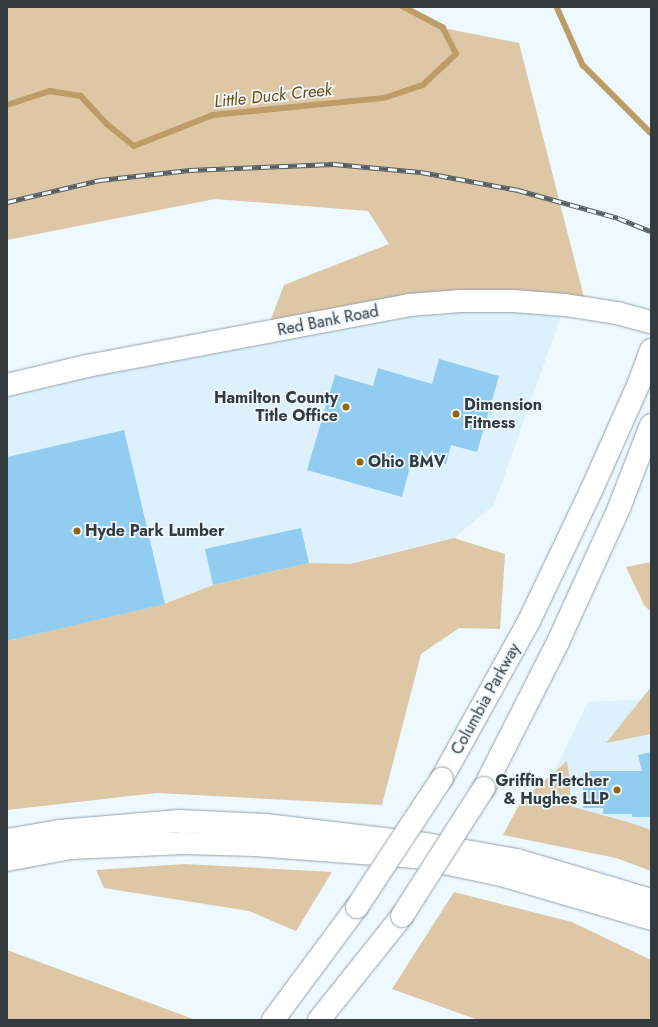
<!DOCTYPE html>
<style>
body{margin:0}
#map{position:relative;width:658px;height:1027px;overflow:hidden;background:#eef8ff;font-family:Jost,sans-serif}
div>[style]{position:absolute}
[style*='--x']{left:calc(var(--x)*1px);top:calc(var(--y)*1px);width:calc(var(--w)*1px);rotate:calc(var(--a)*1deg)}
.built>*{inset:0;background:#ddf1fd}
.green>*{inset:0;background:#dec7a5}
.stream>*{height:5.5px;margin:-2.75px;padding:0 2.75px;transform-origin:2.75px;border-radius:2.75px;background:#bd9c67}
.building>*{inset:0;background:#91ccf1}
.roads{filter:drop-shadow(0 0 1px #91a0ab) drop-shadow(0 0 1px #91a0ab)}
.tertiary>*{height:22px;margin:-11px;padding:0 11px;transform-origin:11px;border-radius:11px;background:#fff}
.motorway>*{height:22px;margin:-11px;padding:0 11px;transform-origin:11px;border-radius:11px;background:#fff}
.rail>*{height:4.5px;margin-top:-2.25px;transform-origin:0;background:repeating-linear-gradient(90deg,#eef8ff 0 9px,#575e63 0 18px);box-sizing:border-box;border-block:1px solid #575e63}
.bridges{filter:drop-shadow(0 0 1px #91a0ab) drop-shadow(0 0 1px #91a0ab)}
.motorway-bridge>*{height:22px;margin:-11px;padding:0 11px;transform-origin:11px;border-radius:11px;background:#fff}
.dots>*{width:11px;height:11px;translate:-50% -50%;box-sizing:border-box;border:2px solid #eef8ff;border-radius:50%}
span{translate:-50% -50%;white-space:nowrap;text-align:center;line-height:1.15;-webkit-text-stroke:3.5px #eef8ff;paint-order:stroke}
.street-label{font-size:16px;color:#343b3f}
.poi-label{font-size:16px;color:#343b3f;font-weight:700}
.right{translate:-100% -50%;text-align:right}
.left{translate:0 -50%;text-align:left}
.water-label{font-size:17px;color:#6f4e0c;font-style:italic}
.frame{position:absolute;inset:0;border:8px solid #343b3f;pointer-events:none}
</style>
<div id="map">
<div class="built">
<i style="clip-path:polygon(409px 305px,565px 305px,494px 505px,454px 538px,350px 564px,309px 563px,213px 585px,164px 604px,7px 641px,7px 385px)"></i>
<i style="clip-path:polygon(651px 699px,651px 852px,538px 805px,588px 702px)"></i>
</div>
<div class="green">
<i style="clip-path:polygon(7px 7px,403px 7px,443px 28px,519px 43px,587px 309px,513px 301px,266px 332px,284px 285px,389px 244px,368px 211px,215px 199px,7px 240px)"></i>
<i style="clip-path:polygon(454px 538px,505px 554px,500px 629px,459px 628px,421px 654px,382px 805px,157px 793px,7px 810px,7px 641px,164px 604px,213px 585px,309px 563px,350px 564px)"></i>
<i style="clip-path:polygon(651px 562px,651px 612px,644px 605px,626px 567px)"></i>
<i style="clip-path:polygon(651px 687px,651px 734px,606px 743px)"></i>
<i style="clip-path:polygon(567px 761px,570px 781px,570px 806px,631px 823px,651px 830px,651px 871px,616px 858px,503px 835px,521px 801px)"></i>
<i style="clip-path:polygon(185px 864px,332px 872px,296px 931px,249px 911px,104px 888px,96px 870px)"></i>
<i style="clip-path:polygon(454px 892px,572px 922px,651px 960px,651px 1020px,478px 1020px,392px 989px)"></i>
<i style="clip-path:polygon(7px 950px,196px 1020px,7px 1020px)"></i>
</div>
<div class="stream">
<i style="--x:557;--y:7;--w:64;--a:65.9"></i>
<i style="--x:583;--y:65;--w:96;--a:45"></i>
<i style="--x:7;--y:105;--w:45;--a:-18"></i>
<i style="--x:50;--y:91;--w:31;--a:9"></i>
<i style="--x:81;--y:96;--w:38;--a:47"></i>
<i style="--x:107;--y:124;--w:35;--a:39"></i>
<i style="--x:134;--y:146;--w:85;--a:-21.4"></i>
<i style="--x:213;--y:115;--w:172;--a:-5.7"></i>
<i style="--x:384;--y:98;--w:41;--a:-18.4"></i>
<i style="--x:423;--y:85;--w:45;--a:-43.2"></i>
<i style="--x:456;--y:54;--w:29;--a:-117"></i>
<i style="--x:443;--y:28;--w:45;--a:-152.3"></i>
</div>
<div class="building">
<i style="clip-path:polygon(439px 359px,499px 376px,477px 452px,451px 445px,446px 464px,413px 455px,402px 497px,307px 470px,335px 375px,373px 386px,378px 368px,432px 384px)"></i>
<i style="clip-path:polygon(124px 430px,165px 604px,7px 641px,7px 457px)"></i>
<i style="clip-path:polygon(301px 528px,309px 563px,213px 585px,205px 549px)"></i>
<i style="clip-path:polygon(651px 752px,651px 817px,632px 817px,632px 814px,603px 814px,603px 808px,583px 808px,583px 771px,642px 771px,638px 755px)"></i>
</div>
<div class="roads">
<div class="tertiary">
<i style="--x:7;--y:385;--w:82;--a:-13.4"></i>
<i style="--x:87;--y:366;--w:328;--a:-10.7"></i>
<i style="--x:409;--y:305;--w:52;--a:-4.4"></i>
<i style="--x:461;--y:301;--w:52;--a:0"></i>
<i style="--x:513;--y:301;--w:52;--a:4.4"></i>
<i style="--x:565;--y:305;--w:53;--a:8.7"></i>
<i style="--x:617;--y:313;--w:35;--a:15"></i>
</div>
<div class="motorway">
<i style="--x:442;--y:778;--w:179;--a:-61"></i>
<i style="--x:529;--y:621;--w:144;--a:-64.5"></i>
<i style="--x:591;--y:491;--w:118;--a:-66"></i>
<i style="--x:639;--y:383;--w:35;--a:-70"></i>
<i style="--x:484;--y:788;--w:164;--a:-63.1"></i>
<i style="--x:558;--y:642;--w:147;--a:-65.5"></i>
<i style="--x:619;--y:508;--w:89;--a:-68.9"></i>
<i style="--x:7;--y:840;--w:53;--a:-9.8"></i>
<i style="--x:59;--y:831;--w:120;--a:-4.8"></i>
<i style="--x:179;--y:821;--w:86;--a:2.7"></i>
<i style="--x:265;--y:825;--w:162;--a:6.7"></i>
<i style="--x:426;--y:844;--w:92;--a:10"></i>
<i style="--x:517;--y:860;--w:140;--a:16.6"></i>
<i style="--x:7;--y:860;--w:65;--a:-10.6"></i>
<i style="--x:71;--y:848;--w:113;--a:-2.5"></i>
<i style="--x:184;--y:843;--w:71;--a:1.6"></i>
<i style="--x:255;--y:845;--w:161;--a:4.3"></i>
<i style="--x:416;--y:857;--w:87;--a:12"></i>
<i style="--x:501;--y:875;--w:156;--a:16.3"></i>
<i style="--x:273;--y:1020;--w:141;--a:-53.4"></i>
<i style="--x:319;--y:1020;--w:133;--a:-51.4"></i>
</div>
</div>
<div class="rail">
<i style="--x:7;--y:202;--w:96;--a:-13.3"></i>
<i style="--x:100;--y:180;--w:90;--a:-6.4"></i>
<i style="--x:189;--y:170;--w:145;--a:-2.4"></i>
<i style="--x:334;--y:164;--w:87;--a:5.3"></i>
<i style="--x:421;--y:172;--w:99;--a:10.5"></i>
<i style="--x:518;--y:190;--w:104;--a:15.6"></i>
<i style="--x:618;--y:218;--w:35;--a:22"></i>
</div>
<div class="bridges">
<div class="motorway-bridge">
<i style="--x:357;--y:907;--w:154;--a:-56.6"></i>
<i style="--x:402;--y:916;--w:152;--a:-57.4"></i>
</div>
</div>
<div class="dots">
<i style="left:346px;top:407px;background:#91660e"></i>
<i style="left:456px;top:414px;background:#91660e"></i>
<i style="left:360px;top:462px;background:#91660e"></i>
<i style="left:77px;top:531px;background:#91660e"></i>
<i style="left:617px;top:790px;background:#91660e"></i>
</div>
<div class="street-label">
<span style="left:328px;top:321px;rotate:-11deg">Red Bank Road</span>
<span style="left:486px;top:699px;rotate:-61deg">Columbia Parkway</span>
</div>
<div class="poi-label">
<span class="right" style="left:338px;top:407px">Hamilton County<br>Title Office</span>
<span class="left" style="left:464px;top:414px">Dimension<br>Fitness</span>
<span class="left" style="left:368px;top:462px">Ohio BMV</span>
<span class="left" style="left:85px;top:531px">Hyde Park Lumber</span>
<span class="right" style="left:609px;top:790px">Griffin Fletcher<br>&amp; Hughes LLP</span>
</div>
<div class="water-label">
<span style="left:273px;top:96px;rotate:-6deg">Little Duck Creek</span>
</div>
<div class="frame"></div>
</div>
